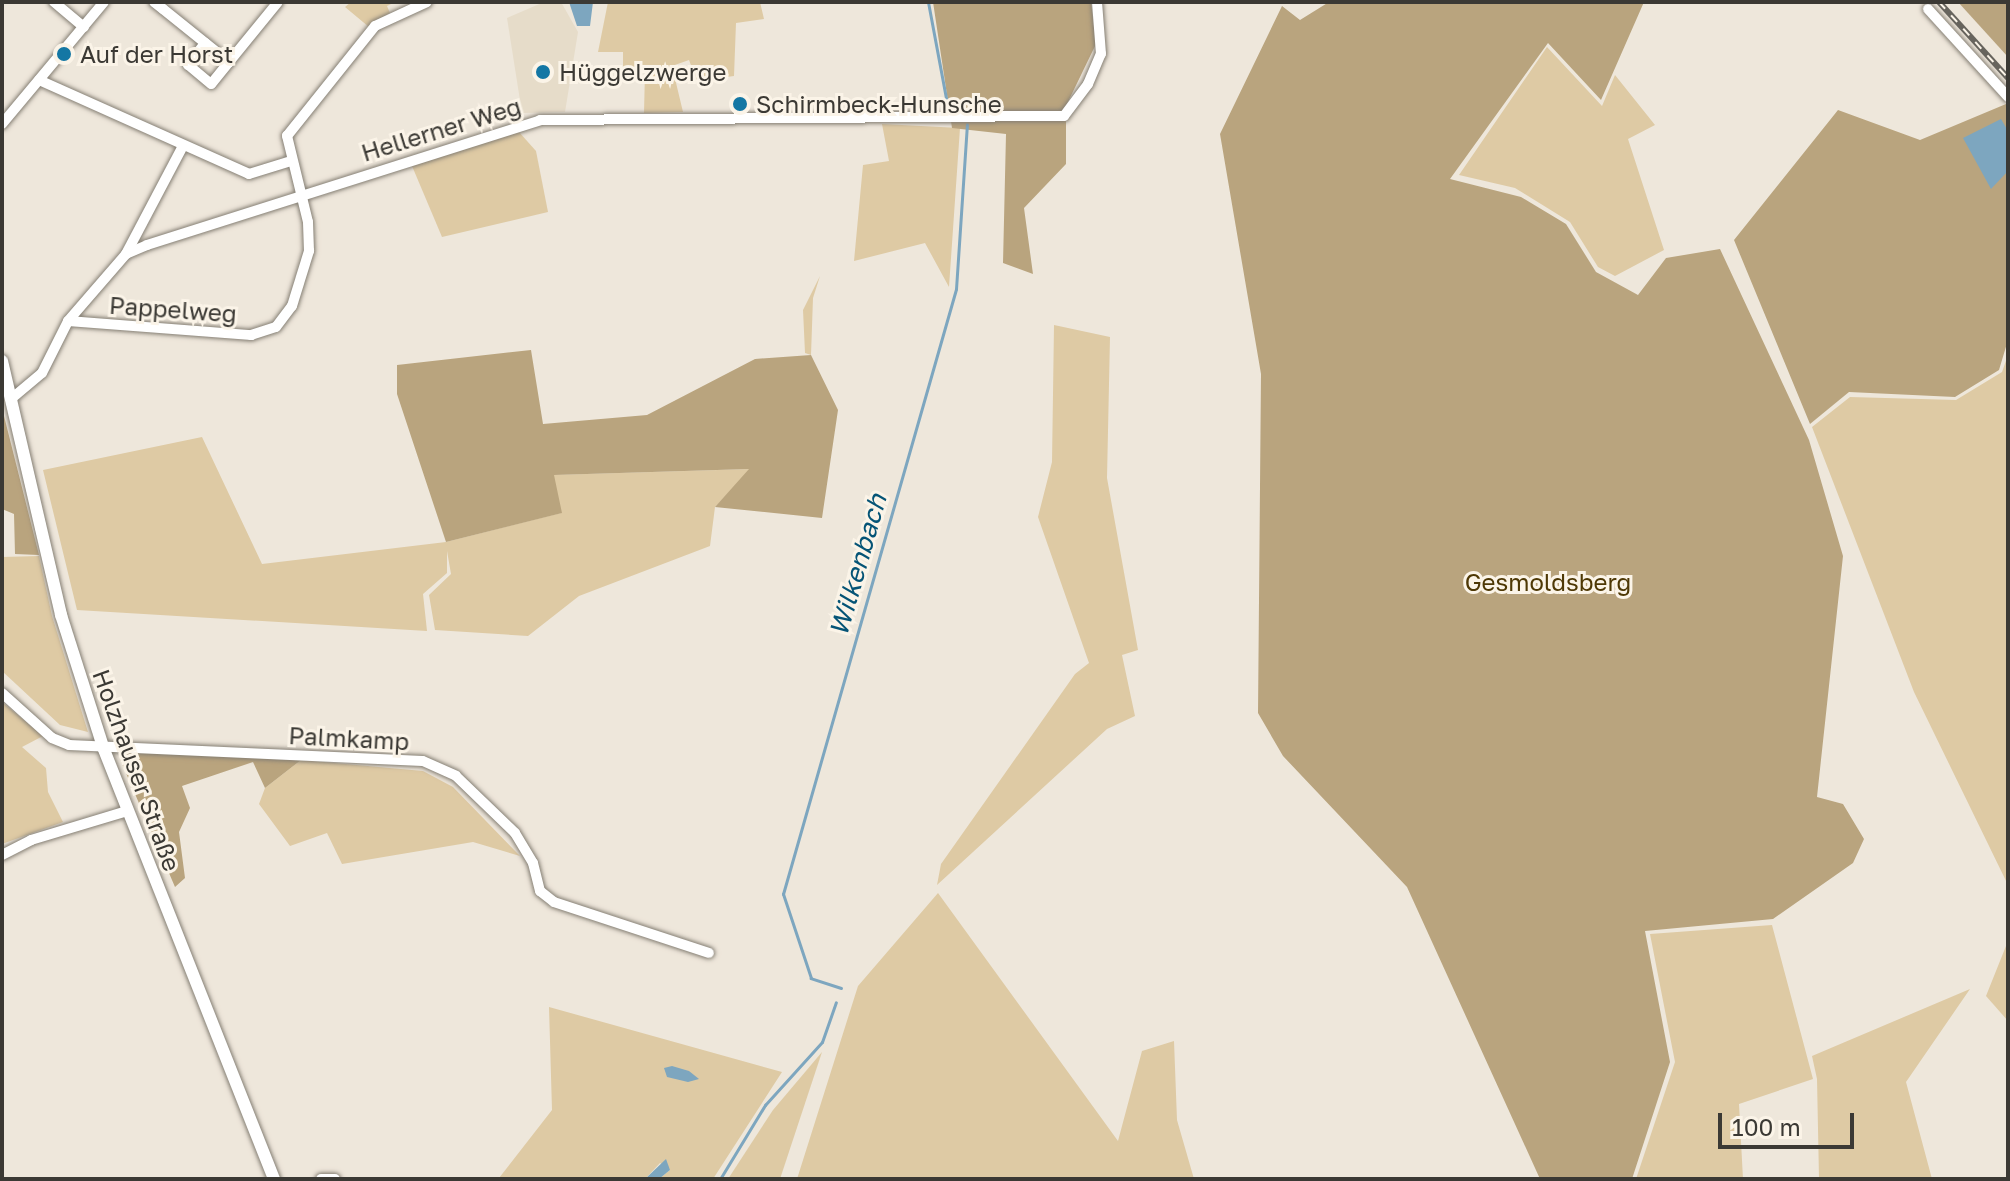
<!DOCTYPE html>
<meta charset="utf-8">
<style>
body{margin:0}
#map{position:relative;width:2010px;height:1181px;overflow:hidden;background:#eee7db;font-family:"Golos Text",sans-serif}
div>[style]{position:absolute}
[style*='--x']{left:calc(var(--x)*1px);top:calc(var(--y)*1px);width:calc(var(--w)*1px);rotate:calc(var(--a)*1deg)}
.built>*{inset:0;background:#e6dcc9}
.green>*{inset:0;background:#decaa4}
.forest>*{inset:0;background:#b9a47e}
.water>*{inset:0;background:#7da6bf}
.stream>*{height:3px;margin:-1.5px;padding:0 1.5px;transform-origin:1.5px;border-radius:1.5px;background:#7da6bf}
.roads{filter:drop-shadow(0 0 2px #857f74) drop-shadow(0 0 2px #857f74)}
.minor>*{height:10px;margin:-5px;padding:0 5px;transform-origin:5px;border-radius:5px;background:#fff}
.tertiary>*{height:12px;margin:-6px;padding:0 6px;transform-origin:6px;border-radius:6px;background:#fff}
.rail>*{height:6px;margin-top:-3px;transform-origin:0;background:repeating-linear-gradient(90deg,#fbf4e8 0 9px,#67645d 0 18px);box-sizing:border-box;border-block:2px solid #67645d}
.dots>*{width:22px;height:22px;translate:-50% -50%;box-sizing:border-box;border:4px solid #fbf4e8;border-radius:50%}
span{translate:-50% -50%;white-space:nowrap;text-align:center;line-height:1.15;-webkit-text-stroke:6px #fbf4e8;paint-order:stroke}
.poi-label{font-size:24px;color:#3b3934}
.left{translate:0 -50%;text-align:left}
.street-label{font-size:24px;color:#3b3934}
.park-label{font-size:24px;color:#4e3805}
.water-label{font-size:26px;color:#055476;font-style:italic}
.frame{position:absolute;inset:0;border:4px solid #3b3934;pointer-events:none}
.scale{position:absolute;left:1718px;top:1113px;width:136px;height:36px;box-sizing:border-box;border:4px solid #3b3934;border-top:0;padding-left:10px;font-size:24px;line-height:28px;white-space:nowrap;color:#3b3934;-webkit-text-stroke:6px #fbf4e8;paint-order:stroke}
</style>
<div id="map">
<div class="built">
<i style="clip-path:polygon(544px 2px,561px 2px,578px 32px,565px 112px,522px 113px,507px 18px)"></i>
</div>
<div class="green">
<i style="clip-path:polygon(351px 2px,395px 2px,387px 6px,390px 13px,369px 27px,345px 7px)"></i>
<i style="clip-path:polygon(608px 2px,760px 2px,764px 19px,736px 23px,734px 76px,697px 81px,689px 60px,672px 66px,683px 112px,644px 113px,645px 71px,623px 69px,623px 52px,598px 52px)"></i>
<i style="clip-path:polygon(1547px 47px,1602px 106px,1615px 75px,1655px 125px,1628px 139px,1664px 250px,1615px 276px,1598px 267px,1570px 222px,1515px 188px,1459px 175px)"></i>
<i style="clip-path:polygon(882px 124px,960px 128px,949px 287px,925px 243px,854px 261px,863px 165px,889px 161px)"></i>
<i style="clip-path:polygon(519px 132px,536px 151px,548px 212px,442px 237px,412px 166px)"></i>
<i style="clip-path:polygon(820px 276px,813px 298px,811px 355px,805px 353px,803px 310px)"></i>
<i style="clip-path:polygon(1054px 325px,1110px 337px,1107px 478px,1138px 650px,1122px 655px,1135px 716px,1107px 729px,937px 885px,941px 864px,1075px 674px,1089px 663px,1038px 517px,1052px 462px)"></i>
<i style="clip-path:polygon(2008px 355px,2008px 885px,1914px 692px,1812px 427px,1850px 397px,1956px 400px,2002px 372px)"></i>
<i style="clip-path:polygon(202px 437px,262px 564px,446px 542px,561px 513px,553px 475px,751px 469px,715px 507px,710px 546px,579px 596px,528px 636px,435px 630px,429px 595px,451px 574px,447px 551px,447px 573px,423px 594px,427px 631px,77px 610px,43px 470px)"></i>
<i style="clip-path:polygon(39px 556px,52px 616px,88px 732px,60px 725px,2px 671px,2px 557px)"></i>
<i style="clip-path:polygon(2px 702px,43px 736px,22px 747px,46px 768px,48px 792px,63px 822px,2px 844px)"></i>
<i style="clip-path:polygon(301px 760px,423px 771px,453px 787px,520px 856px,473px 842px,342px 864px,327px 833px,290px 846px,259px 804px,265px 788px)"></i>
<i style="clip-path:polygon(938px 893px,1118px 1141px,1142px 1051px,1174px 1041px,1177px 1120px,1194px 1179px,797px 1179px,858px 986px)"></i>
<i style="clip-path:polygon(1772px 925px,1813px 1079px,1739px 1104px,1743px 1179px,1636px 1179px,1675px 1062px,1650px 934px)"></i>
<i style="clip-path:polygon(2008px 941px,2008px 1021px,1986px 996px)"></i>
<i style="clip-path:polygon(1970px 989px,1906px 1082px,1932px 1179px,1819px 1179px,1817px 1079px,1812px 1056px)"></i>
<i style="clip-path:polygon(549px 1007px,782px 1072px,713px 1179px,659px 1179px,670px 1170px,660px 1163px,645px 1179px,503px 1179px,499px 1178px,552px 1110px)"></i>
<i style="clip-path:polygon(822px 1052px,780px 1179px,728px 1179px,773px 1110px)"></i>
</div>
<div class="forest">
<i style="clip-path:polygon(933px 2px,1091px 2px,1096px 44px,1066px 106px,1066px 164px,1024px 208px,1033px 274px,1003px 263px,1006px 134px,952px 128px)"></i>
<i style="clip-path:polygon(1329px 2px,1644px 2px,1601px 100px,1548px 43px,1450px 179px,1521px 197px,1566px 224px,1596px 272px,1638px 295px,1666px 258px,1720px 249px,1809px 440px,1843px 556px,1817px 797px,1843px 804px,1864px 839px,1853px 863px,1773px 919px,1645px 931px,1670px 1062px,1632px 1179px,1540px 1179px,1407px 887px,1283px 756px,1258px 713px,1261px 374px,1220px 134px,1282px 6px,1300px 20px)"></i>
<i style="clip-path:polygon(1958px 2px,2008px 3px,2008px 57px)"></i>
<i style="clip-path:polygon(2006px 104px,2008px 340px,1999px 370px,1955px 397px,1849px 392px,1810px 424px,1734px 240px,1838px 110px,1920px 140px)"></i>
<i style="clip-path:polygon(531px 350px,543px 424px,647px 415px,755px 359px,811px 355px,838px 410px,822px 518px,715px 507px,749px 469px,554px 475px,562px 513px,446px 542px,397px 394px,397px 365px)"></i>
<i style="clip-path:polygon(2px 408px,39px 555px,15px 554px,14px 514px,2px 509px)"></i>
<i style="clip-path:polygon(123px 751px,301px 760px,265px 788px,253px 762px,182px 786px,190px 808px,179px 832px,185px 878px,175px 887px,120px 759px)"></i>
</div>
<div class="water">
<i style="clip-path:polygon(569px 2px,593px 2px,590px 26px,577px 26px)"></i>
<i style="clip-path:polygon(2001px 119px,2008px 131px,2008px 171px,1991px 189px,1963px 138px)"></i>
<i style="clip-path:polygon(672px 1066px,689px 1071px,699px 1079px,688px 1082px,667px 1077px,664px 1068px)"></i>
<i style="clip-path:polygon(666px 1159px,670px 1170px,659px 1179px,645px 1179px)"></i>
</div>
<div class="stream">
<i style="--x:604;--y:2;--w:3;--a:0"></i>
<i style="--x:928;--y:2;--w:109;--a:79.4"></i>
<i style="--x:948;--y:109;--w:19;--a:3"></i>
<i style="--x:841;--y:988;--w:32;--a:-162"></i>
<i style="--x:811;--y:978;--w:89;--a:-108.4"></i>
<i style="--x:783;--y:894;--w:629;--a:-74.04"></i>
<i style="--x:956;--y:289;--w:165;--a:-86.2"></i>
<i style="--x:720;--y:1179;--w:87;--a:-58.7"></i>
<i style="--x:765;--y:1105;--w:85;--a:-47.9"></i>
<i style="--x:822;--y:1042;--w:42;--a:-70.7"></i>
</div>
<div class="roads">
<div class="minor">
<i style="--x:54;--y:2;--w:39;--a:40"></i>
<i style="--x:154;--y:2;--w:11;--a:38"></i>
<i style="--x:163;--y:9;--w:85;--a:38.8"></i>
<i style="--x:229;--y:62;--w:28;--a:129"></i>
<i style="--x:211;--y:84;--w:30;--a:-140"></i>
<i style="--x:188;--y:65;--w:28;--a:-52"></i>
<i style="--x:1928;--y:9;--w:119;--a:47.7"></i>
<i style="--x:229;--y:62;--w:77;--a:-50.8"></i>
<i style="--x:39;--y:80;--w:230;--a:24.1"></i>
<i style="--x:249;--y:174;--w:44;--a:-17.2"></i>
<i style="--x:2;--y:124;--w:159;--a:-50.1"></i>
<i style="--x:126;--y:254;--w:122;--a:-62.2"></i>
<i style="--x:68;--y:321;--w:184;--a:4.4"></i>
<i style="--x:251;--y:335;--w:26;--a:-18"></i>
<i style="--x:276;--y:327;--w:26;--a:-53"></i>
<i style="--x:292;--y:306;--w:58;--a:-72.8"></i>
<i style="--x:309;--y:251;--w:29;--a:-92"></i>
<i style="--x:308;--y:222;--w:89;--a:-103.7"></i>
<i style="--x:287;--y:136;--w:141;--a:-51.3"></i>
<i style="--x:375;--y:26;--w:57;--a:-24.8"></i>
<i style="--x:11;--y:399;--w:40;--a:-40"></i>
<i style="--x:42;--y:373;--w:58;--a:-63.4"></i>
<i style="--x:68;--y:321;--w:89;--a:-49.1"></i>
<i style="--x:126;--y:254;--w:23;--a:-23"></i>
<i style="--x:147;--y:245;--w:412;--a:-17.6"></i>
<i style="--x:540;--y:120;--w:524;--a:-0.44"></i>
<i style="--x:1064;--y:116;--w:40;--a:-53"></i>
<i style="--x:1088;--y:84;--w:33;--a:-67"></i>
<i style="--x:1101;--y:54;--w:52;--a:-94.4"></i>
<i style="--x:2;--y:693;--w:67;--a:42"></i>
<i style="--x:52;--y:738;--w:18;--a:22"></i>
<i style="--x:69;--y:745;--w:354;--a:2.6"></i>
<i style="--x:423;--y:761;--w:36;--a:24"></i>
<i style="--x:456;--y:776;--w:82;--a:44"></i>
<i style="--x:515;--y:833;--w:35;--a:59"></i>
<i style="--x:533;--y:863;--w:29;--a:76"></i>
<i style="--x:540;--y:891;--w:18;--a:38"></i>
<i style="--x:554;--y:902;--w:163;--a:18.2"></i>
<i style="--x:2;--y:855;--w:33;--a:-27"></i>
<i style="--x:31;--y:840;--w:100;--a:-16.8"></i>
<i style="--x:321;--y:1179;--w:14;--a:0"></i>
</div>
<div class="tertiary">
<i style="--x:2;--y:361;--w:261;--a:76.9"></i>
<i style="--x:61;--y:615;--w:139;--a:72.3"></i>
<i style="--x:103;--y:747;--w:465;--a:68.4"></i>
</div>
</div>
<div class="rail">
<i style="--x:1939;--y:2;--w:103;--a:47.8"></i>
</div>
<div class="dots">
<i style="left:64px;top:54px;background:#1477a4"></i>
<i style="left:543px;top:72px;background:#1477a4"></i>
<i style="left:740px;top:104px;background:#1477a4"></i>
</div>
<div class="poi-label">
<span class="left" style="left:80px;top:54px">Auf der Horst</span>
<span class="left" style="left:559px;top:72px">Hüggelzwerge</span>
<span class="left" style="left:756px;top:104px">Schirmbeck-Hunsche</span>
</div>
<div class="street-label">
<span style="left:441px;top:129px;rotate:-17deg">Hellerner Weg</span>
<span style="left:173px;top:309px;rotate:4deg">Pappelweg</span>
<span style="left:349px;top:738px;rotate:3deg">Palmkamp</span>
<span style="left:137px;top:770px;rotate:70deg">Holzhauser Straße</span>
</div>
<div class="park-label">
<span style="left:1548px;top:582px">Gesmoldsberg</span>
</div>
<div class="water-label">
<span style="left:858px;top:565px;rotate:-74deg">Wilkenbach</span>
</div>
<div class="frame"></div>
<div class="scale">100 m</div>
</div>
